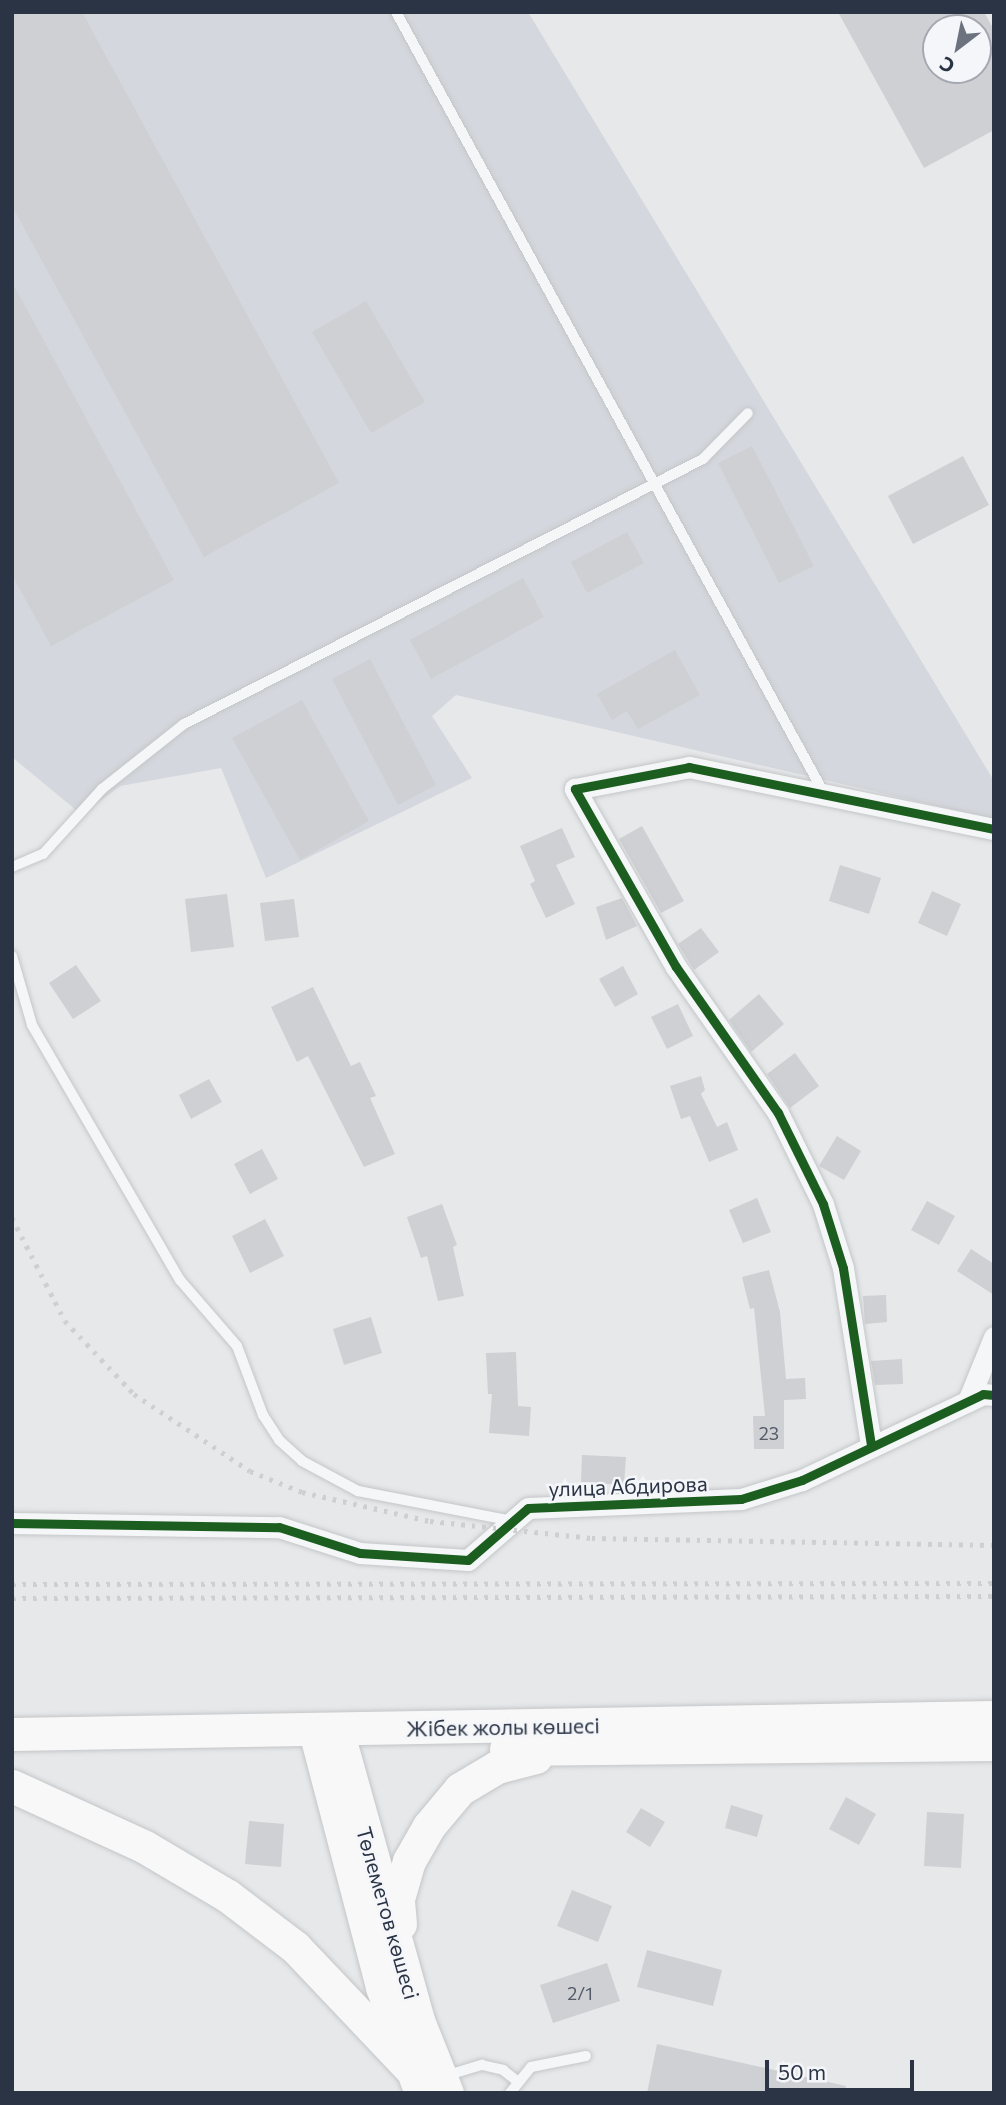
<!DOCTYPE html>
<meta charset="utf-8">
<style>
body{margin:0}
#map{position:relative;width:1006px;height:2105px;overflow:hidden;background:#e6e8ea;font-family:Commissioner,sans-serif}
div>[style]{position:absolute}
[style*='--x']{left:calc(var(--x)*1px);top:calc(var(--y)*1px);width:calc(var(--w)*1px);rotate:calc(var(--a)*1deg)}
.built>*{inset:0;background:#d4d7dd}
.building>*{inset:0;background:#ced0d3}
.roads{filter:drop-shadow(0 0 2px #c4c6c8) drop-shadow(0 0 2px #c4c6c8)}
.lane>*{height:10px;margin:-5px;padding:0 5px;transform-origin:5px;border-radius:5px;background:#f5f6f7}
.street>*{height:21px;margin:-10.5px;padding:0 10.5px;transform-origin:10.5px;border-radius:10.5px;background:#f5f6f7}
.primary>*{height:33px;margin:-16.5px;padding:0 16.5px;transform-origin:16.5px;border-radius:16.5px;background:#f8f8f8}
.rail>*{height:5px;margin-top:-2.5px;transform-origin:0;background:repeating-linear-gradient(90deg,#cecfd2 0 3.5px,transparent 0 10.5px)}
.cycleway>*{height:9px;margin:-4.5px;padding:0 4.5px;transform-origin:4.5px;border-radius:4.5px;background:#1b5e20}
span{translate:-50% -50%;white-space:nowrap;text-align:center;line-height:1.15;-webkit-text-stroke:5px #f4f6f9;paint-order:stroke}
.number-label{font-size:18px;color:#545c69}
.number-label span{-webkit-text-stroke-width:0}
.street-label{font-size:21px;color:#2b3445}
.frame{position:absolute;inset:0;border:14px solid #2b3445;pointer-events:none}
.north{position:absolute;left:922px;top:14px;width:70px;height:70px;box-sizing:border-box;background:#f4f6f9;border:2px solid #a4a8b1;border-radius:50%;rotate:212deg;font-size:19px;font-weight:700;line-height:28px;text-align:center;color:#2b3445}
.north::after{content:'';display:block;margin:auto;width:24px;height:32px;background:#6c737f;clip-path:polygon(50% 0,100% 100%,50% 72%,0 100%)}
.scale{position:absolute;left:765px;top:2060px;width:149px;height:32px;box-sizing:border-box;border:4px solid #2b3445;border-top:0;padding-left:9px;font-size:21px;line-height:24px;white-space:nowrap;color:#2b3445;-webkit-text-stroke:5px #f4f6f9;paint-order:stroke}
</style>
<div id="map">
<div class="built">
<i style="clip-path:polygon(12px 12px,528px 12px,994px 781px,994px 819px,456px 695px,432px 716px,472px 778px,266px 878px,221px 768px,120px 786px,82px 815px,12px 757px)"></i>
</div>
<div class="building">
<i style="clip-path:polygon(12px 12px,82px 12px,339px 483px,204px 557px,12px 206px)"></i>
<i style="clip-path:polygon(evenodd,838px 12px,984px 12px,994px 30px,994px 130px,924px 168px,838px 12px,936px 28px,978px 28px,978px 70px,936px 70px,936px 28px)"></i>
<i style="clip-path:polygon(12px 282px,174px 580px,51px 646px,12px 575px)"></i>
<i style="clip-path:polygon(366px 301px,425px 402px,371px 433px,312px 332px)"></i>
<i style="clip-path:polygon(752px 446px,814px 566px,779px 583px,718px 463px)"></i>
<i style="clip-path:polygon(963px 456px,989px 505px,913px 544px,888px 496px)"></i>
<i style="clip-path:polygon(627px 532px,644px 563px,587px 593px,571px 562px)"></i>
<i style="clip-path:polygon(523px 578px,544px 617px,431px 679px,410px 640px)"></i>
<i style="clip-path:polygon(675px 650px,700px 695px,638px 729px,627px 711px,612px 720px,597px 694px)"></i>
<i style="clip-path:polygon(370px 659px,436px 785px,398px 805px,332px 679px)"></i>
<i style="clip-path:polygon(302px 700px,369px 821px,300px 860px,232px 738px)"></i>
<i style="clip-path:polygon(642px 826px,684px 901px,661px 913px,619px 839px)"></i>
<i style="clip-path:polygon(562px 828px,575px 857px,556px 865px,575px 904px,546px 918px,530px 884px,535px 881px,520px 846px)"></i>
<i style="clip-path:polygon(840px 865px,881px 878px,869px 914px,829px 901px)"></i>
<i style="clip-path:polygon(932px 891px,961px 904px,947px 936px,918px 923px)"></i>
<i style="clip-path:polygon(227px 894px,234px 947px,191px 952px,185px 899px)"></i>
<i style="clip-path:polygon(622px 898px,637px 926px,606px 940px,596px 907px)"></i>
<i style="clip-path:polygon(294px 899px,299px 937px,265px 941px,260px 903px)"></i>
<i style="clip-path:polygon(701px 928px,719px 952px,694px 970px,678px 944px)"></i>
<i style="clip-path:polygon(76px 965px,101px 1001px,73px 1019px,49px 983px)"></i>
<i style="clip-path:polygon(623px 966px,638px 994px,615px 1007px,599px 979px)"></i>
<i style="clip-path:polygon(313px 987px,351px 1066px,360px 1062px,376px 1096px,370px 1098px,395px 1154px,364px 1167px,308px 1056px,297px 1062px,271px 1007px)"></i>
<i style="clip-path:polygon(759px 994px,784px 1024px,751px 1052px,729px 1020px)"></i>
<i style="clip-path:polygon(678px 1004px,693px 1036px,667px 1049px,651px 1017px)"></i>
<i style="clip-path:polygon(795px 1053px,819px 1086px,790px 1108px,767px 1074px)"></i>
<i style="clip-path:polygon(701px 1076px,705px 1090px,701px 1094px,717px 1127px,727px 1122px,738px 1150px,709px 1162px,690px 1116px,681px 1119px,670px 1086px)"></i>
<i style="clip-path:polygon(209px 1079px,222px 1102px,191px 1119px,179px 1095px)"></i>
<i style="clip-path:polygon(837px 1136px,861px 1151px,844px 1180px,819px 1166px)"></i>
<i style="clip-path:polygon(262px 1149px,278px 1179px,250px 1194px,234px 1164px)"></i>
<i style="clip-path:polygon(757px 1198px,771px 1232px,743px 1243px,729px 1210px)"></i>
<i style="clip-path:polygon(927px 1201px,955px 1216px,939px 1245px,911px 1230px)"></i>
<i style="clip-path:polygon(442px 1204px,457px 1245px,453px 1247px,464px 1296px,438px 1301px,427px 1256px,421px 1258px,407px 1217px)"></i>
<i style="clip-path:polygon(265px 1219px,284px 1256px,250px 1273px,232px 1236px)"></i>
<i style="clip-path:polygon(971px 1249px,994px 1264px,994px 1295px,957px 1271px)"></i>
<i style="clip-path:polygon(769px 1270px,780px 1312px,786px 1379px,805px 1378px,806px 1399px,784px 1400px,784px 1449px,754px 1449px,753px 1416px,765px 1416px,754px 1308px,750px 1309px,742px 1277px)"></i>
<i style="clip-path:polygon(886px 1295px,887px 1322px,865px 1324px,863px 1296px)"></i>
<i style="clip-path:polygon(371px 1317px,382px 1353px,344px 1365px,333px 1329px)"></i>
<i style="clip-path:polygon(516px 1352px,518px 1406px,531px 1407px,529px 1436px,489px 1433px,492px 1394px,488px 1394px,486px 1353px)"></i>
<i style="clip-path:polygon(902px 1359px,903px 1384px,875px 1385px,871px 1361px)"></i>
<i style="clip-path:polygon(582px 1455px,626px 1457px,624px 1485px,581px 1482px)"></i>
<i style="clip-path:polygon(846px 1797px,876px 1814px,859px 1845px,829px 1829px)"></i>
<i style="clip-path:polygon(731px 1805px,763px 1815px,757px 1837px,725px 1828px)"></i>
<i style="clip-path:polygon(641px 1808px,665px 1822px,650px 1847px,626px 1832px)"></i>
<i style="clip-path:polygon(927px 1812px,964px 1814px,961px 1868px,924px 1866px)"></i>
<i style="clip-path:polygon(249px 1821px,284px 1824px,281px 1867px,245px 1864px)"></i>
<i style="clip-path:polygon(572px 1890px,612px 1906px,598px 1942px,557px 1926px)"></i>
<i style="clip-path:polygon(647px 1950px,722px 1970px,713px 2006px,637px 1987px)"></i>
<i style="clip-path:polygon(607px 1963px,620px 2001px,553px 2023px,540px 1985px)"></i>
<i style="clip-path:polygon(657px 2044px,846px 2086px,845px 2093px,647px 2093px)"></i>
</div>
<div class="roads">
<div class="lane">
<i style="--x:396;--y:12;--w:893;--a:61.28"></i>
<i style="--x:12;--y:867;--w:34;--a:-23"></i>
<i style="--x:43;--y:854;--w:88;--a:-47.8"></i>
<i style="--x:102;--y:789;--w:105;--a:-38.4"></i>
<i style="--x:184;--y:724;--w:583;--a:-27.05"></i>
<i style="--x:703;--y:459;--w:64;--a:-45.6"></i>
<i style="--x:12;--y:956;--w:72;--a:73.8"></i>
<i style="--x:32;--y:1025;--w:295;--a:59.9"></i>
<i style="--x:180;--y:1280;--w:87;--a:49.2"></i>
<i style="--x:237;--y:1346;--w:74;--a:69.4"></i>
<i style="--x:263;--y:1415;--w:30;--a:57"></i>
<i style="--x:279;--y:1440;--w:31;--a:42"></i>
<i style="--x:302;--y:1461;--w:64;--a:28.2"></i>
<i style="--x:358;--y:1491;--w:157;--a:11"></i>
<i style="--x:445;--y:2076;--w:39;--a:-17"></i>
<i style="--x:482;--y:2065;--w:22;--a:13"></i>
<i style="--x:503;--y:2070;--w:18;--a:38"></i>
<i style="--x:510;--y:2093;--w:33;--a:-51"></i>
<i style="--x:531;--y:2067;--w:56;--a:-11.3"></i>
</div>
<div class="street">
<i style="--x:968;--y:1401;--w:69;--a:-67.9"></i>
<i style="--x:871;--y:1445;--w:179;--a:-99"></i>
<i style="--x:843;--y:1268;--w:67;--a:-107.4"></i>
<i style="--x:823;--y:1204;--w:102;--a:-116.3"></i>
<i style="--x:778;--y:1113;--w:178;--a:-124.9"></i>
<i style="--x:676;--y:967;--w:205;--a:-119.6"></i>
<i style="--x:575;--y:789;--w:116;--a:-10.9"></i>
<i style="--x:689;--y:767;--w:311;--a:11.5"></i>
<i style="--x:12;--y:1523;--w:267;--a:0.9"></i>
<i style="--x:279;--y:1527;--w:85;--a:17.8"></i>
<i style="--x:360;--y:1553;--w:108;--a:3.7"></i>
<i style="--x:468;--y:1560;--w:79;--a:-40.9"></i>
<i style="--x:528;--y:1508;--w:213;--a:-2.4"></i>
<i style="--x:741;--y:1499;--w:64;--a:-17.3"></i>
<i style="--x:802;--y:1480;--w:200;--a:-25.4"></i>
<i style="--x:983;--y:1394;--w:11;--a:5"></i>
</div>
<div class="primary">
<i style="--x:337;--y:1730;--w:304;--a:74.4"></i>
<i style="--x:419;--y:2023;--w:75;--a:68.2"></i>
<i style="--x:315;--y:1731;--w:265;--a:75.3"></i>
<i style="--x:382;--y:1987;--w:113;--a:69.8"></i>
<i style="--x:12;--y:1734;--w:982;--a:-0.99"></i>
<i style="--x:506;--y:1749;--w:488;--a:-0.6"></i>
<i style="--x:12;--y:1786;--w:146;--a:24.6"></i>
<i style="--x:145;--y:1847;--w:96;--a:30.6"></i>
<i style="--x:228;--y:1896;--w:84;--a:37.3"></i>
<i style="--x:295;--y:1947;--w:167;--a:46.5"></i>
<i style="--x:400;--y:1924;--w:25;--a:-95"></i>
<i style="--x:398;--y:1899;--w:40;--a:-74"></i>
<i style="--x:409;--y:1861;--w:40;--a:-60.3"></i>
<i style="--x:429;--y:1826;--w:48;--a:-50"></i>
<i style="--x:460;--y:1789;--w:43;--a:-30.7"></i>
<i style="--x:497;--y:1767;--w:40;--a:-14.4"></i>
</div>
</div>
<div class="rail">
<i style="--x:12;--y:1218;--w:116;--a:62.8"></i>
<i style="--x:65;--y:1321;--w:100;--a:46.6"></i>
<i style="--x:134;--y:1394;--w:139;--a:33.6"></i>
<i style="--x:250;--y:1471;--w:56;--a:22"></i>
<i style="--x:302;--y:1492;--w:131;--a:12.8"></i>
<i style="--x:430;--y:1521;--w:163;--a:6"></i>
<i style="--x:592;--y:1538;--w:402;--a:1"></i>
<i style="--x:12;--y:1584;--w:982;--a:-0.06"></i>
<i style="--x:12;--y:1598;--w:982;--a:-0.12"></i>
</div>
<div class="cycleway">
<i style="--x:871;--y:1445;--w:179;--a:-99"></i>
<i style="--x:843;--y:1268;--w:67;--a:-107.4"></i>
<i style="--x:823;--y:1204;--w:102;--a:-116.3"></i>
<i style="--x:778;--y:1113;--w:178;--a:-124.9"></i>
<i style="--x:676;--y:967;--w:205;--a:-119.6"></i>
<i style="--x:575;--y:789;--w:116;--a:-10.9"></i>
<i style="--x:689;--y:767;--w:311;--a:11.5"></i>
<i style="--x:12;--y:1523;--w:267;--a:0.9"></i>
<i style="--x:279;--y:1527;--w:85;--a:17.8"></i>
<i style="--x:360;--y:1553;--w:108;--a:3.7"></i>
<i style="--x:468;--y:1560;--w:79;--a:-40.9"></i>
<i style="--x:528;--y:1508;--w:213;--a:-2.4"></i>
<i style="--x:741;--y:1499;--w:64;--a:-17.3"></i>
<i style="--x:802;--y:1480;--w:200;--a:-25.4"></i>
<i style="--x:983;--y:1394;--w:11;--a:5"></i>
</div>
<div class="number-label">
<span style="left:769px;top:1433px">23</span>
<span style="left:580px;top:1993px">2/1</span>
</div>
<div class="street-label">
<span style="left:628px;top:1486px;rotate:-2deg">улица Абдирова</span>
<span style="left:503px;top:1727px;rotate:-1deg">Жібек жолы көшесі</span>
<span style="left:388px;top:1913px;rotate:74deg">Төлеметов көшесі</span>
</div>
<div class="frame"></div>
<div class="north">С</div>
<div class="scale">50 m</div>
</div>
